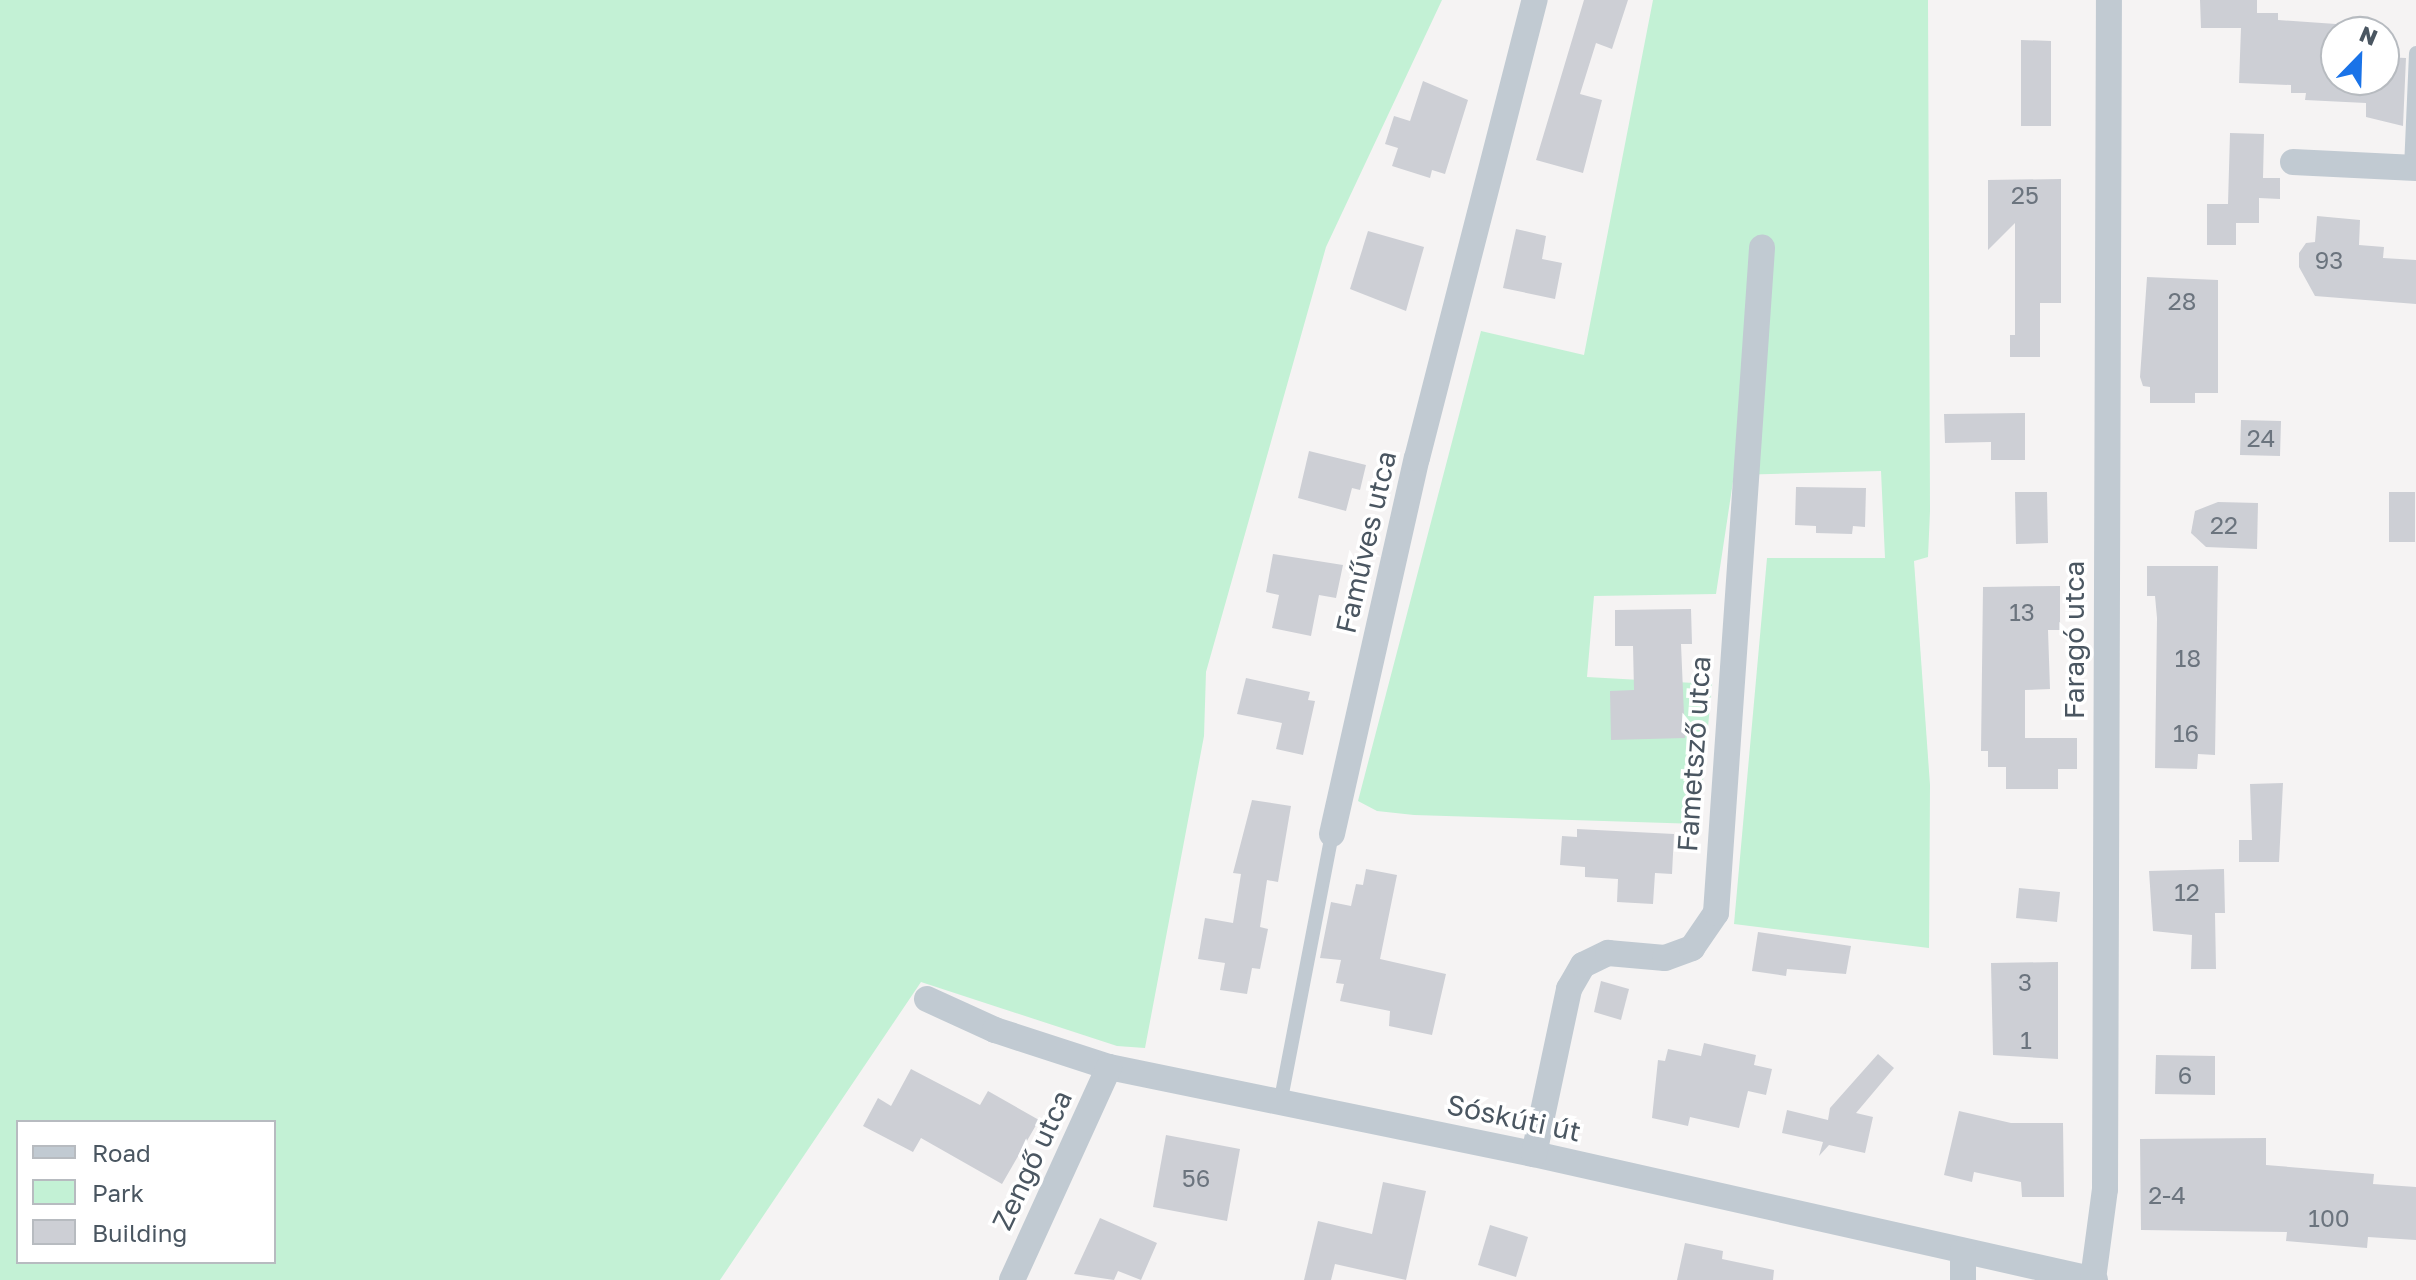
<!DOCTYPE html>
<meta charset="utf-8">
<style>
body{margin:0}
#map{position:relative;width:2416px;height:1280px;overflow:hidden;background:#f5f3f3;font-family:"Golos Text",sans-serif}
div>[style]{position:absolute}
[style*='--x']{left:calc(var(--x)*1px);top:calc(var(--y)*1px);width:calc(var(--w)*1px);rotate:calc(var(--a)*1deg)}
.green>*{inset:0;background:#c3f1d5}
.building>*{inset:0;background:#cdcfd5}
.service>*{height:14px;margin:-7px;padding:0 7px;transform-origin:7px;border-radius:7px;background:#c1cad2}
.minor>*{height:26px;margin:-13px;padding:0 13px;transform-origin:13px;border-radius:13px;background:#c1cad2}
span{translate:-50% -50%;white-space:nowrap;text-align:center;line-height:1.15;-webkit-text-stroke:7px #fff;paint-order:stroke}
.number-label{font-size:24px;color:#6b747e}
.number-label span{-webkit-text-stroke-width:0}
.street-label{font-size:28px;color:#4a5661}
.legend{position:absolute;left:16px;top:1120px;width:260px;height:144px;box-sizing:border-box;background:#fff;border:2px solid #b7bbc0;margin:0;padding:10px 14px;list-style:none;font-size:24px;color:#4a5661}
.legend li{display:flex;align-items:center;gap:16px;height:40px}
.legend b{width:40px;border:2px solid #b7bbc0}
.north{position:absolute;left:2320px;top:16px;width:80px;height:80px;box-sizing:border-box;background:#fff;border:2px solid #b7bbc0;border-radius:50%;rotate:23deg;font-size:22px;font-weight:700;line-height:32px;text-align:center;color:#4a5661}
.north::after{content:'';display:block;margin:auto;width:28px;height:36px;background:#1a73e8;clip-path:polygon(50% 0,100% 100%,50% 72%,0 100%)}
</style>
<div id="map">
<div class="green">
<i style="clip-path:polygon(evenodd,0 0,1442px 0,1326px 247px,1206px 672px,1204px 736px,1145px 1048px,1117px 1046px,921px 982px,720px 1280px,0 1280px,0 0,18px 1122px,274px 1122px,274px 1262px,18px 1262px,18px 1122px)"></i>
<i style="clip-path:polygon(1653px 0,1928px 0,1930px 511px,1928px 557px,1914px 561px,1930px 785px,1929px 948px,1734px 924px,1767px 558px,1885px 558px,1881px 471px,1734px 475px,1716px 594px,1594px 596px,1587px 677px,1712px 684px,1699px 824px,1414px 815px,1377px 811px,1358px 801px,1481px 331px,1584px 355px)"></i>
</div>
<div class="building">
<i style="clip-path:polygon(1584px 0,1628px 0,1612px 49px,1596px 43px,1580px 94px,1602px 100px,1583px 173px,1536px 160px)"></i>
<i style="clip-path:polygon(2200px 0,2257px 0,2257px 13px,2278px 13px,2278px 20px,2336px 24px,2336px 80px,2384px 80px,2384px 57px,2406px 58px,2403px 126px,2366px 117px,2366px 103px,2305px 100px,2306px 93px,2291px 93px,2291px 85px,2239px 83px,2241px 28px,2201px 28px)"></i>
<i style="clip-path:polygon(2021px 40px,2051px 41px,2051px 126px,2021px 126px)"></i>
<i style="clip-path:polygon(1423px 81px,1468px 100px,1445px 174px,1432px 170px,1430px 178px,1392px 166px,1398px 148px,1385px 144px,1394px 116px,1410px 121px)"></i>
<i style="clip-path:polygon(2230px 133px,2264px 134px,2263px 178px,2280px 178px,2280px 199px,2259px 198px,2259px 223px,2236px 223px,2236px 245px,2207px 245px,2207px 204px,2228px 204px)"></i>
<i style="clip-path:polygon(2061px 179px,2061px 303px,2040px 303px,2040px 357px,2010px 357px,2010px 335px,2015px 335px,2015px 223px,1988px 250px,1988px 180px)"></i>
<i style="clip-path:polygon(2317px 216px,2360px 220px,2359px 245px,2384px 247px,2383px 258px,2416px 260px,2416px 304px,2315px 296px,2299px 267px,2299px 253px,2306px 243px,2315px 242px)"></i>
<i style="clip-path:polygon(1516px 229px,1546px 236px,1542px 259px,1562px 263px,1555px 299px,1503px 288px)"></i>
<i style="clip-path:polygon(1368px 231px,1424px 247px,1406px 311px,1350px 289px)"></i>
<i style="clip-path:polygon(2147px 277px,2218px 280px,2218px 393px,2195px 393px,2195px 403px,2150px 403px,2150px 387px,2143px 386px,2140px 377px)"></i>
<i style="clip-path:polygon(2025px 413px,2025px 460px,1991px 460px,1991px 442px,1945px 443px,1944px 414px)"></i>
<i style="clip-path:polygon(2241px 420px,2281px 421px,2280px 456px,2240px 455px)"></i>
<i style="clip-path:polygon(1309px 451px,1366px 465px,1360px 490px,1352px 488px,1346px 511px,1298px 498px)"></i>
<i style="clip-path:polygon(1796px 487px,1866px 488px,1865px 527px,1853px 526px,1852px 534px,1816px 533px,1816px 526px,1795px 525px)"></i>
<i style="clip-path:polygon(2015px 492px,2047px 492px,2048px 543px,2016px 544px)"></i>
<i style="clip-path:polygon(2389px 492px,2415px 492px,2415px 542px,2389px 542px)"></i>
<i style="clip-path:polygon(2218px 502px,2258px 503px,2257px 549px,2206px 547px,2191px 533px,2195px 511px)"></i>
<i style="clip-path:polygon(1273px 554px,1343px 565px,1336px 598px,1319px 595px,1311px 636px,1272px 628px,1279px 595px,1266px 592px)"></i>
<i style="clip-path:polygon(2147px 566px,2218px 566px,2215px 755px,2198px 754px,2197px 769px,2155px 768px,2157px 618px,2155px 596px,2147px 596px)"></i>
<i style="clip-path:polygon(2060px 586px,2060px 630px,2048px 630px,2050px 689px,2025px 690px,2025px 738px,2077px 738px,2077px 769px,2058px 769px,2058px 789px,2006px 789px,2006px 767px,1988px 767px,1988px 751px,1981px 751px,1983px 587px)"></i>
<i style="clip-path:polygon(1691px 609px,1692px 644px,1681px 644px,1685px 738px,1611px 740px,1610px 691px,1634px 690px,1633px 646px,1615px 646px,1615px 610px)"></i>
<i style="clip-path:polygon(1246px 678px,1310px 692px,1308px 700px,1315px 701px,1303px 755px,1276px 749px,1282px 723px,1237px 714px)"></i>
<i style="clip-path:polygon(2283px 783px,2279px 862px,2239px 862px,2239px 840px,2252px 840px,2250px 784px)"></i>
<i style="clip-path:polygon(1252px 800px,1291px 806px,1278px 882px,1267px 880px,1260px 927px,1268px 929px,1260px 969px,1252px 968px,1247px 994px,1220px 990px,1225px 963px,1198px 959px,1205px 918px,1233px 923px,1241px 874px,1233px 873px)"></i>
<i style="clip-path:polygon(1577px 829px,1674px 834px,1672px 874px,1655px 873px,1653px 904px,1617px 902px,1618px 879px,1585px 877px,1585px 867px,1560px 865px,1562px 836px,1577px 837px)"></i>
<i style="clip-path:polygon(1366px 869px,1397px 875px,1380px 959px,1446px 974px,1432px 1035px,1389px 1026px,1390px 1011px,1340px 1001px,1344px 984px,1336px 983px,1341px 960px,1320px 958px,1331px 902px,1351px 906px,1356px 884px,1363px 885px)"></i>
<i style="clip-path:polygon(2224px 869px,2225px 913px,2215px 913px,2216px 969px,2191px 969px,2192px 935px,2153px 931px,2149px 871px)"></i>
<i style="clip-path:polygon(2019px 888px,2060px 892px,2057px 922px,2016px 918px)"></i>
<i style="clip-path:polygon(1758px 932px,1851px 946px,1846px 974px,1787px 969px,1786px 976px,1752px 971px)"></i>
<i style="clip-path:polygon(2058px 962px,2058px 1059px,1993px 1055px,1991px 963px)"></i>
<i style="clip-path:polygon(1601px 981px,1629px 989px,1621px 1020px,1594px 1012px)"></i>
<i style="clip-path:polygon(1704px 1043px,1756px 1055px,1754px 1065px,1772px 1069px,1766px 1095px,1748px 1091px,1739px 1128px,1690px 1117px,1688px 1126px,1652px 1118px,1658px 1060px,1665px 1061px,1668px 1049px,1701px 1056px)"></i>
<i style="clip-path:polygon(1878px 1054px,1894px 1068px,1856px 1113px,1873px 1117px,1865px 1153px,1829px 1145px,1819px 1156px,1823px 1142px,1782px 1133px,1787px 1110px,1828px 1120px,1830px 1108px)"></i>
<i style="clip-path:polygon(2156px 1055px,2215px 1056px,2215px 1095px,2155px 1094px)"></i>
<i style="clip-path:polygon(911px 1069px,980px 1105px,988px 1091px,1039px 1120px,1002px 1184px,921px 1138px,913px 1152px,863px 1126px,878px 1098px,891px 1106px)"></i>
<i style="clip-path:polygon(1959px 1111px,2011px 1123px,2063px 1123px,2064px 1197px,2022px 1197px,2021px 1182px,1974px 1172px,1972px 1182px,1944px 1175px)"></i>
<i style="clip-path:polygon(1166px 1135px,1240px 1149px,1227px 1221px,1153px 1207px)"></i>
<i style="clip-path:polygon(2266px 1138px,2266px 1165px,2374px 1174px,2373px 1184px,2416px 1187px,2416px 1240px,2368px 1237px,2367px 1248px,2286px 1241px,2287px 1232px,2141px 1230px,2140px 1139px)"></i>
<i style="clip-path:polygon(1383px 1182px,1426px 1191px,1406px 1280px,1335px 1264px,1331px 1280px,1304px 1280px,1318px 1221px,1372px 1234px)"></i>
<i style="clip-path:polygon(1100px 1218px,1157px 1243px,1141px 1280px,1118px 1271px,1114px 1280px,1074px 1274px)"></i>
<i style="clip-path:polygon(1490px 1225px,1528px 1237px,1516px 1277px,1478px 1265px)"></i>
<i style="clip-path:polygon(1685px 1243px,1723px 1251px,1722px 1259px,1774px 1270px,1773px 1280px,1677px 1280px)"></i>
</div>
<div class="service">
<i style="--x:2411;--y:168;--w:115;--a:-87.5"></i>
<i style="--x:1280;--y:1104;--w:275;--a:-79.1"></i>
</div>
<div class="minor">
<i style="--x:2293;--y:162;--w:123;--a:2.8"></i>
<i style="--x:1332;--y:834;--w:385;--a:-77.3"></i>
<i style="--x:1417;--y:458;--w:473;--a:-75.6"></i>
<i style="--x:927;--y:999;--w:75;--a:24.5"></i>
<i style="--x:995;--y:1030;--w:120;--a:18"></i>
<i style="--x:1109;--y:1067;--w:434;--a:11.6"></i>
<i style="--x:1534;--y:1154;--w:575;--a:12.66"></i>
<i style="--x:1534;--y:1154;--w:169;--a:-78"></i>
<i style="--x:1569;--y:989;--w:28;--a:-60"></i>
<i style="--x:1583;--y:965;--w:28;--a:-26"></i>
<i style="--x:1608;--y:953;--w:57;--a:5"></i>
<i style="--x:1665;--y:958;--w:29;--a:-20"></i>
<i style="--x:1692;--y:948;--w:42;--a:-55.6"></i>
<i style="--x:1716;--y:913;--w:667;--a:-86.04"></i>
<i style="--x:1963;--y:1251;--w:29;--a:90"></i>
<i style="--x:2093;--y:1279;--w:91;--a:-82.4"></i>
<i style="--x:2105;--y:1189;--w:1189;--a:-89.81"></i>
<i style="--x:1012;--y:1280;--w:234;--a:-65.5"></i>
</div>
<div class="number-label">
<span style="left:2025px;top:195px">25</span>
<span style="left:2329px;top:260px">93</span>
<span style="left:2182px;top:301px">28</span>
<span style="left:2261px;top:438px">24</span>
<span style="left:2224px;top:525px">22</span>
<span style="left:2022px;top:612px">13</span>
<span style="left:2188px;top:658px">18</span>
<span style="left:2186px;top:733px">16</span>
<span style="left:2187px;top:892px">12</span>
<span style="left:2025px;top:982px">3</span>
<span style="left:2026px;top:1040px">1</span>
<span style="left:2185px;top:1075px">6</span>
<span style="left:1196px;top:1178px">56</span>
<span style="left:2167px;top:1195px">2-4</span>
<span style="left:2329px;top:1218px">100</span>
</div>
<div class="street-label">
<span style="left:1366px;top:542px;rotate:-77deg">Faműves utca</span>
<span style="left:2074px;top:640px;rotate:-90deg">Faragó utca</span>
<span style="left:1694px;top:754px;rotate:-86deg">Fametsző utca</span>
<span style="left:1514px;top:1118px;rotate:12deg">Sóskúti út</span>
<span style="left:1032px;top:1160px;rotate:-65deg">Zengő utca</span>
</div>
<ul class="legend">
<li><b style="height:10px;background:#c1cad2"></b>Road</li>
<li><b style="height:22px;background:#c3f1d5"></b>Park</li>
<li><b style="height:22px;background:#cdcfd5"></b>Building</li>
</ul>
<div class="north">N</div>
</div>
